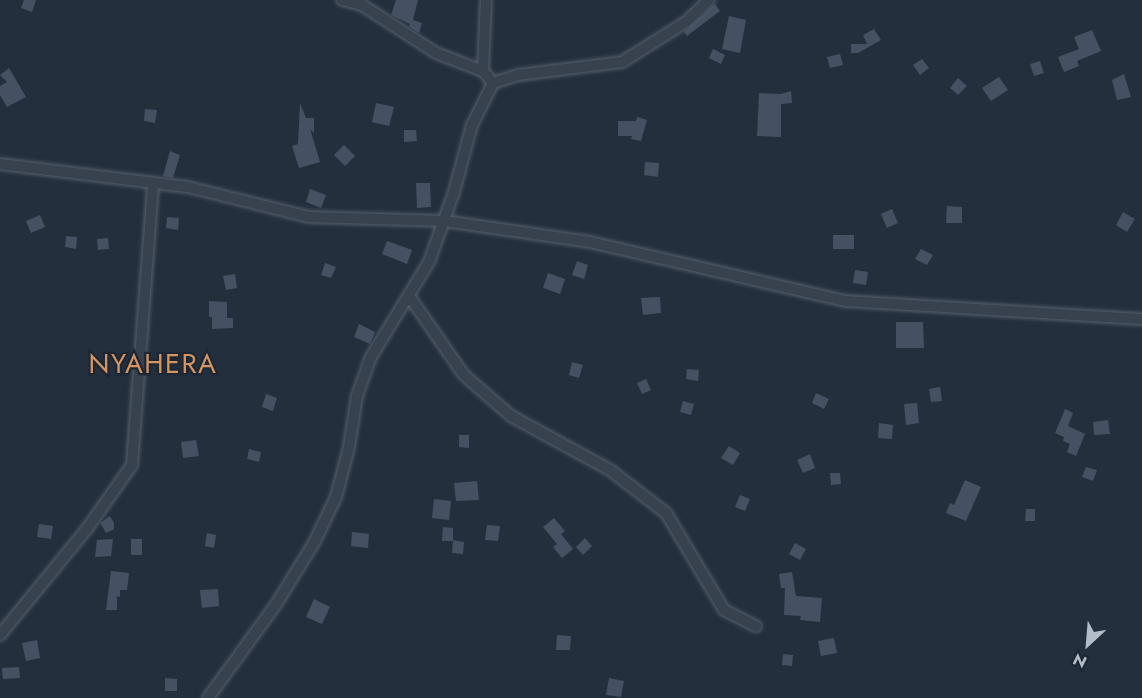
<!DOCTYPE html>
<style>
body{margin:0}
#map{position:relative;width:1142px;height:698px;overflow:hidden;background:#242f3e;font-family:Jost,sans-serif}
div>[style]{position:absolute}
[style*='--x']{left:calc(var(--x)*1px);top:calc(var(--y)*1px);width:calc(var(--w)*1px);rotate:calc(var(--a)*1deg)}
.building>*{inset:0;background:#455162}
.roads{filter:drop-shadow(0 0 2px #565f6c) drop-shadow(0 0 2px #565f6c)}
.minor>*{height:10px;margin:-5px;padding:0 5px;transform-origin:5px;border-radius:5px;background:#38414e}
span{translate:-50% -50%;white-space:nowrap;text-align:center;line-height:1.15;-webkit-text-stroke:4.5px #1d2633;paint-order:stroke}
.quarter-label{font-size:27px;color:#d59563;letter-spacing:1.5px}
.north{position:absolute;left:1058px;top:614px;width:60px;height:60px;-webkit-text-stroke:4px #1d2633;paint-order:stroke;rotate:206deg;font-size:16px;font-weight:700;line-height:24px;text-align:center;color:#b4bcc9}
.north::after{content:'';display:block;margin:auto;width:21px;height:27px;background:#b4bcc9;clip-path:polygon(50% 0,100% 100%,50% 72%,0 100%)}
</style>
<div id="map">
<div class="building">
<i style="clip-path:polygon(24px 0,36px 0,32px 12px,21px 8px)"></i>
<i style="clip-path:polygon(396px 0,418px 0,413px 20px,422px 23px,419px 33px,409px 26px,410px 24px,391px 15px)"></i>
<i style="clip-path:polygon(715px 4px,720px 11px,687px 36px,684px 32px)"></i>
<i style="clip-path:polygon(729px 16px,746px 20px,740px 53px,722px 49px)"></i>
<i style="clip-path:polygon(874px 29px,881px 40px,858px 53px,851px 53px,851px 44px,867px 44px,863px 35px)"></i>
<i style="clip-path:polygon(1092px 30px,1101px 51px,1077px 61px,1079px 66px,1064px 72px,1058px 57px,1079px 49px,1074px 37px)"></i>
<i style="clip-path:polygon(713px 49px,725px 55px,721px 64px,709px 58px)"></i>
<i style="clip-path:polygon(840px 54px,843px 65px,830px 68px,827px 57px)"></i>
<i style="clip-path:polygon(922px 59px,929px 68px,920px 75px,913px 65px)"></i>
<i style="clip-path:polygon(1040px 61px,1044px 73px,1034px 76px,1030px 64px)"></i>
<i style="clip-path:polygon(9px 68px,26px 97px,7px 107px,0 95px,0 86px,7px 82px,0 75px)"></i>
<i style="clip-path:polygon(1124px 74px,1131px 97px,1117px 100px,1112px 80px)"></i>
<i style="clip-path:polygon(999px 77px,1008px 90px,991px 101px,982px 88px)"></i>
<i style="clip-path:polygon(958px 78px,967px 86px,958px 95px,950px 88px)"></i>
<i style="clip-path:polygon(791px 91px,792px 103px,781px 104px,781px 137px,757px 136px,759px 93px,781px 94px)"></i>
<i style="clip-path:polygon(300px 103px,306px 118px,314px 118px,314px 133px,310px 129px,320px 162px,299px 168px,292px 146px,298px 144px)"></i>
<i style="clip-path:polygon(376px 103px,394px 107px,389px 126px,372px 122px)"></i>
<i style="clip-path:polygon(145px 109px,157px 110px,155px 123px,144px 121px)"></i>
<i style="clip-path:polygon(637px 117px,647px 120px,641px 141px,631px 139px,632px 136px,618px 136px,618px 121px,636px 121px)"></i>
<i style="clip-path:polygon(404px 130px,416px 130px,417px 141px,404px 142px)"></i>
<i style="clip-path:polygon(344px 145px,355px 156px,345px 166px,334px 155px)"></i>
<i style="clip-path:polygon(170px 151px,180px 155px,173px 178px,163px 176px)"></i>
<i style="clip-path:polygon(645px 162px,659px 163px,658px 177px,644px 175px)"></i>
<i style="clip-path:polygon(416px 183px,430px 183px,431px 207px,417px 208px)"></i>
<i style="clip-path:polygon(310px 189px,326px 195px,321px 208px,306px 202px)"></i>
<i style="clip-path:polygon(947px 206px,962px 207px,962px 223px,946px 223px)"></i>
<i style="clip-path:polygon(892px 209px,898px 223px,887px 228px,881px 214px)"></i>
<i style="clip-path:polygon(1123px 212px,1135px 219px,1127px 232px,1116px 225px)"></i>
<i style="clip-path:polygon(40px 215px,45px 227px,31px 233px,26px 221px)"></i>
<i style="clip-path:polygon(167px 217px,179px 218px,178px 230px,166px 228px)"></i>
<i style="clip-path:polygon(833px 235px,854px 235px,854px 249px,833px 249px)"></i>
<i style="clip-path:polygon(66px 236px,77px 237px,76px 249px,65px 247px)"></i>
<i style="clip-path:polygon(108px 238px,109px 249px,98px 250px,97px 239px)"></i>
<i style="clip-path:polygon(387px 241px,412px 250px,407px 264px,382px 254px)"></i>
<i style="clip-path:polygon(921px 249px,933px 255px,927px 265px,915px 259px)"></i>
<i style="clip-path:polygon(577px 261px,588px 265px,584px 279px,572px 275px)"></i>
<i style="clip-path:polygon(325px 263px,336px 267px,331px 278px,321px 275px)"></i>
<i style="clip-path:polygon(855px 270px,868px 272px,866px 285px,853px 283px)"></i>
<i style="clip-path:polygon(548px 273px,565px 279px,560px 294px,543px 288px)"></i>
<i style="clip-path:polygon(235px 274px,237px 288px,226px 290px,223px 276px)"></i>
<i style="clip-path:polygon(660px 297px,661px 313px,643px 315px,641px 298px)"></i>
<i style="clip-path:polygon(209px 301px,227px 302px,227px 318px,233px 318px,233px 328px,212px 329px,212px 317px,209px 317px)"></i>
<i style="clip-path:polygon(896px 322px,923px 322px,924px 348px,896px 348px)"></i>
<i style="clip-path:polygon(359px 324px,375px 332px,370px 344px,354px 337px)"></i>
<i style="clip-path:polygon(572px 362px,583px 365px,579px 378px,569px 375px)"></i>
<i style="clip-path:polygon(687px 369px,699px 370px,698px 381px,686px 379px)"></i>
<i style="clip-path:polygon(646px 379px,651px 390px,642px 394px,637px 383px)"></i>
<i style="clip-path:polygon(940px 387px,942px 401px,931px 402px,929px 389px)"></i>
<i style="clip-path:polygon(816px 393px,829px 399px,824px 409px,812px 403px)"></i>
<i style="clip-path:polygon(266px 394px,277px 398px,273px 411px,262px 407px)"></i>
<i style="clip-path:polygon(683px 401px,694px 404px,691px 415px,680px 412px)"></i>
<i style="clip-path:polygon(917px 403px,919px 423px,906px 425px,904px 404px)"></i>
<i style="clip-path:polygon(1065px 409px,1073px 413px,1068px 426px,1085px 434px,1076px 456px,1067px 452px,1070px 444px,1063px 441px,1064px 437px,1055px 433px)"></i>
<i style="clip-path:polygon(1108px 420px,1110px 434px,1094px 435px,1093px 422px)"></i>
<i style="clip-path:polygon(879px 423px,893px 425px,892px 439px,878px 438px)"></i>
<i style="clip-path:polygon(459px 435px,469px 435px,469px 448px,459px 447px)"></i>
<i style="clip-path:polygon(196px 440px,199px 456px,183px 458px,181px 442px)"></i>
<i style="clip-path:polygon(729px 446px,740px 453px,733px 465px,721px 458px)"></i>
<i style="clip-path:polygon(249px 449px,261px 452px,259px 462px,247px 459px)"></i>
<i style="clip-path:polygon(810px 454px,815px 468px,803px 473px,797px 460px)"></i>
<i style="clip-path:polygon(1086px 467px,1097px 470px,1093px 481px,1082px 477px)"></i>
<i style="clip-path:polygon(830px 473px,840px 473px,841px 484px,831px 485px)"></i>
<i style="clip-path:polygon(965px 480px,981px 487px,966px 521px,946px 513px,950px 503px,954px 505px)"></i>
<i style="clip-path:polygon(477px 481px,479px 500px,456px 501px,454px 483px)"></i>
<i style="clip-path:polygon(740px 495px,750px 499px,745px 511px,735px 507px)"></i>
<i style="clip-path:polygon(434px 499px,451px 501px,449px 520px,432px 518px)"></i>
<i style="clip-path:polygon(1026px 509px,1035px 509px,1035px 521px,1025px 521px)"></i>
<i style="clip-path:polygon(110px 516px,114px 523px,114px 529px,106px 533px,100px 523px)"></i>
<i style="clip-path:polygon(554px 518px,565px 531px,561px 534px,573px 549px,562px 558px,553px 547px,557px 544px,543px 527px)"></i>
<i style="clip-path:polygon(39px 524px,53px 526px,51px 539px,37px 537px)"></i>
<i style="clip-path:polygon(487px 525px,500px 526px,498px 541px,485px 540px)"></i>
<i style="clip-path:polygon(443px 527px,453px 528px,453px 541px,442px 541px)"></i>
<i style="clip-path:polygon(352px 532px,369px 534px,368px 548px,351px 546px)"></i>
<i style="clip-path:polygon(207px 533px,216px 535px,214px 548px,205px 546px)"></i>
<i style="clip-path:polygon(585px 538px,592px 546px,583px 555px,576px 547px)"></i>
<i style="clip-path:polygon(113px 539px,111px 556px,95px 557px,97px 540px)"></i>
<i style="clip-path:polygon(131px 539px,142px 539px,142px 555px,131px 555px)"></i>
<i style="clip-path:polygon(453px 540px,464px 542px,463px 554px,452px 553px)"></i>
<i style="clip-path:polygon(795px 543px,806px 549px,800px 560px,789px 554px)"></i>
<i style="clip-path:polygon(111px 571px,129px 573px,127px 590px,120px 590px,120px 597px,117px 596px,117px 610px,106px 610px)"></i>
<i style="clip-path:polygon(792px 572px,796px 596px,822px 598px,820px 622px,800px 620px,801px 616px,784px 615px,785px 588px,781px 588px,779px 574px)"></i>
<i style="clip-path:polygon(218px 589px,219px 606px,202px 608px,200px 590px)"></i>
<i style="clip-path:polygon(314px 599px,330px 607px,322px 624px,306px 617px)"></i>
<i style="clip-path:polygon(557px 635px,571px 636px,570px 650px,556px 650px)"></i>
<i style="clip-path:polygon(834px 638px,837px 653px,821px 656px,818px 641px)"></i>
<i style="clip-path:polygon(37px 640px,40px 658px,26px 661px,22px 643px)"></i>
<i style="clip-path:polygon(783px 654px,793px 655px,792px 666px,782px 665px)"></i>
<i style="clip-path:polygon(19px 667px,20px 678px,3px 679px,2px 668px)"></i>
<i style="clip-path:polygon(165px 678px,177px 679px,177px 691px,165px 691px)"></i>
<i style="clip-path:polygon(609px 678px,624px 681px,621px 697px,606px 695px)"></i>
</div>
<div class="roads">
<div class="minor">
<i style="--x:342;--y:0;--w:21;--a:14"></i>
<i style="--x:362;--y:5;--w:88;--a:33"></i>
<i style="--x:436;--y:53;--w:50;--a:21"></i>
<i style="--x:483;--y:71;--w:16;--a:50"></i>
<i style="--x:483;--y:71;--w:71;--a:-87.6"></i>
<i style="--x:0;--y:164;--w:189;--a:7"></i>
<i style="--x:188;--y:187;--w:125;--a:13.9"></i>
<i style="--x:309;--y:217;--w:135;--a:1.7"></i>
<i style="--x:444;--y:221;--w:148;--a:8.2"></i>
<i style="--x:590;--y:242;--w:263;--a:13"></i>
<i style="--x:846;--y:301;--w:297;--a:3.5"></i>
<i style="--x:409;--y:296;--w:96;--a:55.2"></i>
<i style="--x:464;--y:375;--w:62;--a:41.1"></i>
<i style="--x:511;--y:416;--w:113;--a:28.6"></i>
<i style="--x:610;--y:470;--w:71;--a:37.5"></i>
<i style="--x:666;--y:513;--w:113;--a:59.1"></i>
<i style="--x:724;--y:610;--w:36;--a:27"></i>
<i style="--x:0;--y:635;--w:136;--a:-50.7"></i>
<i style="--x:86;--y:530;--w:80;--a:-54.7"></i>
<i style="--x:132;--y:465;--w:283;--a:-85.7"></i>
<i style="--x:208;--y:698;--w:117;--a:-54"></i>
<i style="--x:277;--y:603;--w:73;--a:-58.5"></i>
<i style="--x:315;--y:541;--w:49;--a:-64.5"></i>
<i style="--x:336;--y:497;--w:52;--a:-75.4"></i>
<i style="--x:349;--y:447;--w:52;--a:-81.1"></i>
<i style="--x:357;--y:396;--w:41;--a:-70.3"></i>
<i style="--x:371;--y:357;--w:111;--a:-58.6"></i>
<i style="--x:429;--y:262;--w:74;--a:-70.3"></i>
<i style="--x:454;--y:192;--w:69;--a:-75"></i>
<i style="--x:472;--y:125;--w:47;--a:-63.4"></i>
<i style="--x:493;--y:83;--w:26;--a:-18"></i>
<i style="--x:518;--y:75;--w:105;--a:-7.1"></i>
<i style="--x:622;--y:62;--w:75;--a:-32"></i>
<i style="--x:686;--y:22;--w:32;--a:-44"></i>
</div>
</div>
<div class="quarter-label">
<span style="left:153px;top:364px">NYAHERA</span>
</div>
<div class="north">N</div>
</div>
